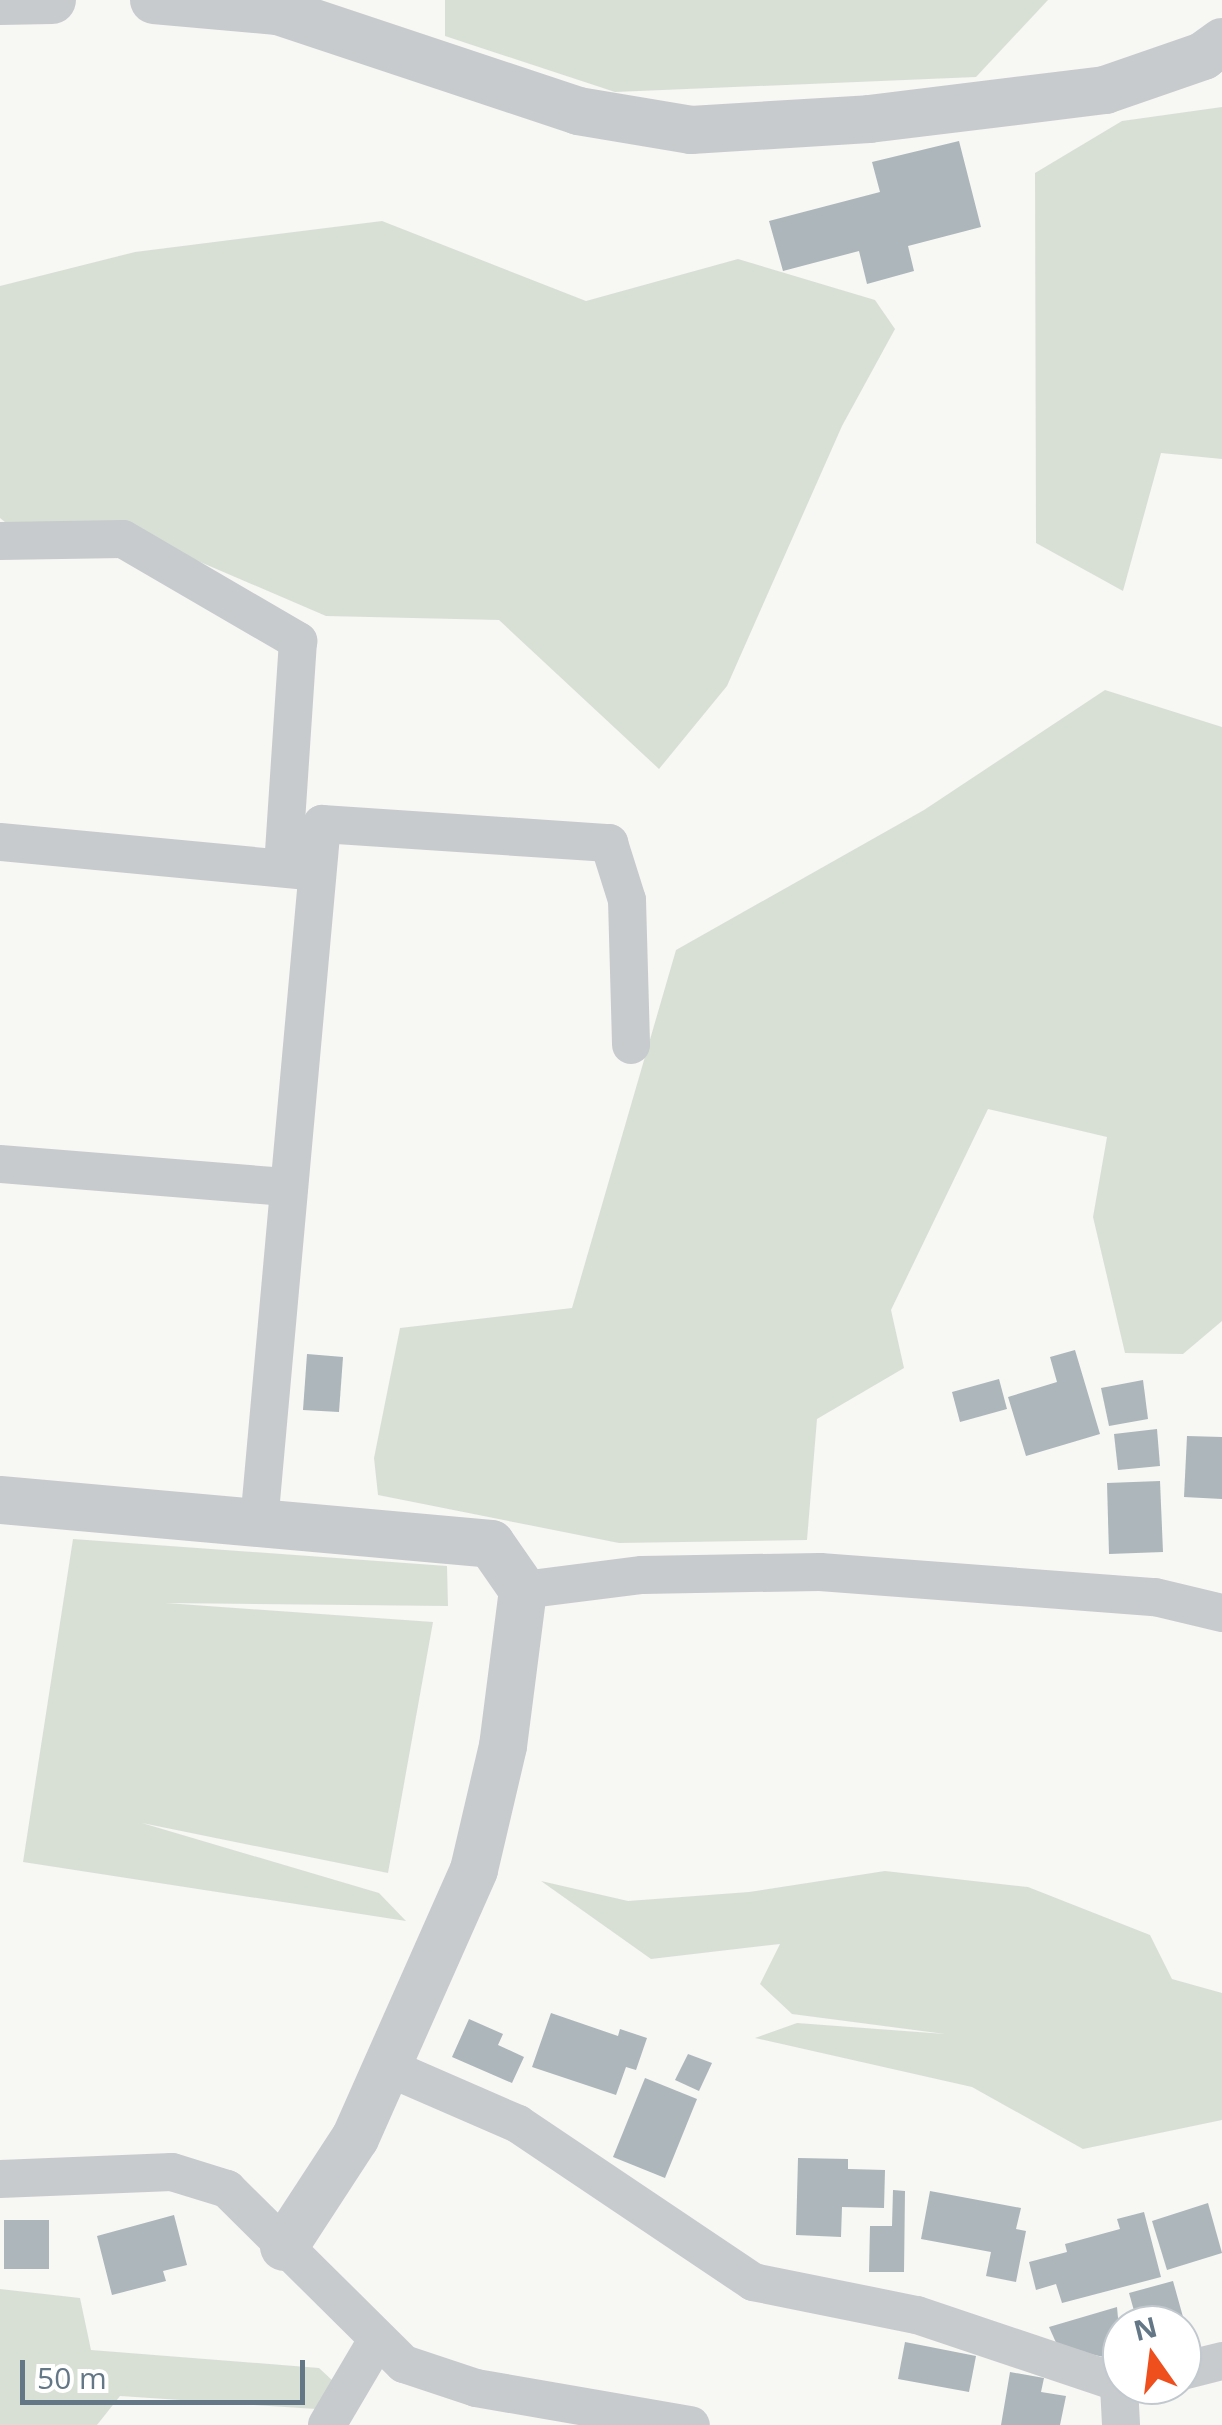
<!DOCTYPE html>
<style>
body{margin:0}
#map{position:relative;width:1222px;height:2425px;overflow:hidden;background:#f7f7f4;font-family:"Open Sans",sans-serif}
div>[style]{position:absolute}
[style*='--x']{left:calc(var(--x)*1px);top:calc(var(--y)*1px);width:calc(var(--w)*1px);rotate:calc(var(--a)*1deg)}
.green>*{inset:0;background:#d8e0d5}
.building>*{inset:0;background:#adb6bb}
.minor>*{height:38px;margin:-19px;padding:0 19px;transform-origin:19px;border-radius:19px;background:#c7cbce}
.tertiary>*{height:48px;margin:-24px;padding:0 24px;transform-origin:24px;border-radius:24px;background:#c7cbce}
span{translate:-50% -50%;white-space:nowrap;text-align:center;line-height:1.15;-webkit-text-stroke:10px #fff;paint-order:stroke}
.north{position:absolute;left:1102px;top:2305px;width:100px;height:100px;box-sizing:border-box;background:#fff;border:2px solid #c1c9cf;border-radius:50%;rotate:346deg;font-size:28px;font-weight:700;line-height:40px;text-align:center;color:#647787}
.north::after{content:'';display:block;margin:auto;width:35px;height:45px;background:#ef4e1d;clip-path:polygon(50% 0,100% 100%,50% 72%,0 100%)}
.scale{position:absolute;left:20px;top:2360px;width:285px;height:45px;box-sizing:border-box;border:5px solid #647787;border-top:0;padding-left:12px;font-size:30px;line-height:35px;white-space:nowrap;color:#647787;-webkit-text-stroke:8px #fff;paint-order:stroke}
</style>
<div id="map">
<div class="green">
<i style="clip-path:polygon(445px 0,1048px 0,976px 77px,615px 92px,445px 36px)"></i>
<i style="clip-path:polygon(1222px 107px,1222px 459px,1161px 453px,1123px 591px,1036px 543px,1035px 173px,1122px 121px)"></i>
<i style="clip-path:polygon(382px 221px,586px 301px,738px 259px,875px 300px,895px 329px,842px 426px,727px 686px,659px 769px,499px 620px,326px 616px,121px 528px,15px 530px,0 518px,0 286px,135px 252px)"></i>
<i style="clip-path:polygon(1105px 690px,1222px 727px,1222px 1321px,1183px 1354px,1125px 1353px,1093px 1217px,1107px 1137px,988px 1109px,891px 1310px,904px 1368px,817px 1419px,807px 1540px,619px 1543px,378px 1495px,374px 1458px,400px 1328px,572px 1308px,676px 950px,924px 810px)"></i>
<i style="clip-path:polygon(73px 1539px,447px 1566px,448px 1606px,166px 1603px,433px 1622px,388px 1873px,142px 1823px,379px 1893px,406px 1921px,23px 1862px)"></i>
<i style="clip-path:polygon(885px 1871px,1028px 1887px,1150px 1935px,1172px 1979px,1222px 1993px,1222px 2120px,1083px 2149px,972px 2087px,755px 2038px,797px 2023px,945px 2034px,792px 2014px,760px 1984px,780px 1944px,651px 1959px,541px 1881px,628px 1901px,749px 1892px)"></i>
<i style="clip-path:polygon(0 2289px,80px 2298px,91px 2350px,319px 2368px,334px 2382px,316px 2409px,120px 2396px,97px 2425px,0 2425px)"></i>
</div>
<div class="building">
<i style="clip-path:polygon(959px 141px,981px 227px,908px 246px,914px 271px,867px 284px,859px 251px,783px 271px,769px 221px,880px 192px,872px 162px)"></i>
<i style="clip-path:polygon(1075px 1350px,1100px 1434px,1026px 1456px,1008px 1397px,1057px 1382px,1050px 1357px)"></i>
<i style="clip-path:polygon(307px 1354px,343px 1357px,339px 1412px,303px 1410px)"></i>
<i style="clip-path:polygon(999px 1379px,1007px 1409px,960px 1422px,952px 1392px)"></i>
<i style="clip-path:polygon(1143px 1380px,1148px 1419px,1109px 1426px,1101px 1388px)"></i>
<i style="clip-path:polygon(1157px 1429px,1160px 1466px,1118px 1470px,1114px 1434px)"></i>
<i style="clip-path:polygon(1187px 1436px,1222px 1437px,1222px 1499px,1184px 1497px)"></i>
<i style="clip-path:polygon(1160px 1481px,1163px 1552px,1109px 1554px,1107px 1483px)"></i>
<i style="clip-path:polygon(551px 2013px,618px 2036px,620px 2029px,647px 2038px,636px 2070px,626px 2067px,616px 2095px,532px 2067px)"></i>
<i style="clip-path:polygon(469px 2019px,503px 2034px,498px 2045px,524px 2057px,512px 2083px,452px 2057px)"></i>
<i style="clip-path:polygon(688px 2054px,712px 2063px,699px 2091px,675px 2080px)"></i>
<i style="clip-path:polygon(645px 2078px,697px 2099px,665px 2178px,613px 2157px)"></i>
<i style="clip-path:polygon(798px 2158px,848px 2159px,848px 2169px,885px 2170px,884px 2208px,842px 2207px,841px 2237px,796px 2235px)"></i>
<i style="clip-path:polygon(893px 2190px,905px 2191px,904px 2272px,869px 2272px,870px 2226px,892px 2226px)"></i>
<i style="clip-path:polygon(930px 2191px,1021px 2208px,1016px 2229px,1026px 2231px,1016px 2282px,986px 2276px,991px 2252px,921px 2239px)"></i>
<i style="clip-path:polygon(1208px 2203px,1222px 2253px,1167px 2270px,1152px 2221px)"></i>
<i style="clip-path:polygon(1144px 2212px,1161px 2277px,1062px 2303px,1056px 2284px,1036px 2290px,1029px 2262px,1067px 2252px,1065px 2244px,1120px 2229px,1117px 2219px)"></i>
<i style="clip-path:polygon(174px 2215px,187px 2265px,163px 2271px,166px 2281px,112px 2295px,97px 2236px)"></i>
<i style="clip-path:polygon(4px 2220px,49px 2220px,49px 2269px,4px 2269px)"></i>
<i style="clip-path:polygon(1173px 2281px,1190px 2342px,1182px 2344px,1182px 2325px,1138px 2325px,1129px 2293px)"></i>
<i style="clip-path:polygon(1117px 2307px,1122px 2361px,1058px 2347px,1049px 2327px)"></i>
<i style="clip-path:polygon(905px 2342px,976px 2356px,969px 2392px,898px 2379px)"></i>
<i style="clip-path:polygon(1010px 2372px,1044px 2378px,1041px 2392px,1066px 2396px,1060px 2425px,1001px 2425px)"></i>
</div>
<div class="minor">
<i style="--x:0;--y:541;--w:123;--a:-0.9"></i>
<i style="--x:123;--y:539;--w:203;--a:30.2"></i>
<i style="--x:298;--y:641;--w:227;--a:93.8"></i>
<i style="--x:0;--y:842;--w:307;--a:5.4"></i>
<i style="--x:0;--y:1164;--w:290;--a:4.6"></i>
<i style="--x:259;--y:1523;--w:702;--a:-84.85"></i>
<i style="--x:322;--y:824;--w:288;--a:3.8"></i>
<i style="--x:609;--y:843;--w:60;--a:72.5"></i>
<i style="--x:627;--y:900;--w:145;--a:88.4"></i>
<i style="--x:523;--y:1590;--w:120;--a:-7.2"></i>
<i style="--x:642;--y:1575;--w:178;--a:-1"></i>
<i style="--x:820;--y:1572;--w:336;--a:4.3"></i>
<i style="--x:1155;--y:1597;--w:69;--a:13.4"></i>
<i style="--x:387;--y:2067;--w:143;--a:23.5"></i>
<i style="--x:518;--y:2124;--w:283;--a:33.9"></i>
<i style="--x:753;--y:2282;--w:167;--a:11.4"></i>
<i style="--x:917;--y:2315;--w:219;--a:18.6"></i>
<i style="--x:0;--y:2179;--w:172;--a:-2.3"></i>
<i style="--x:172;--y:2172;--w:58;--a:17.2"></i>
<i style="--x:227;--y:2189;--w:249;--a:44.7"></i>
<i style="--x:404;--y:2364;--w:76;--a:18.4"></i>
<i style="--x:476;--y:2388;--w:218;--a:9.8"></i>
<i style="--x:1182;--y:2371;--w:41;--a:-14"></i>
<i style="--x:1119;--y:2386;--w:39;--a:87"></i>
<i style="--x:327;--y:2425;--w:99;--a:-59.5"></i>
</div>
<div class="tertiary">
<i style="--x:154;--y:0;--w:124;--a:5.1"></i>
<i style="--x:278;--y:11;--w:316;--a:18.4"></i>
<i style="--x:578;--y:111;--w:115;--a:9.5"></i>
<i style="--x:691;--y:130;--w:178;--a:-3.5"></i>
<i style="--x:869;--y:119;--w:238;--a:-7"></i>
<i style="--x:1105;--y:90;--w:104;--a:-19.1"></i>
<i style="--x:1203;--y:56;--w:24;--a:-36"></i>
<i style="--x:0;--y:1;--w:52;--a:-1.1"></i>
<i style="--x:0;--y:1500;--w:493;--a:5.1"></i>
<i style="--x:491;--y:1544;--w:56;--a:55.2"></i>
<i style="--x:523;--y:1590;--w:157;--a:97.3"></i>
<i style="--x:503;--y:1746;--w:127;--a:103.2"></i>
<i style="--x:474;--y:1870;--w:293;--a:113.9"></i>
<i style="--x:355;--y:2138;--w:130;--a:123.1"></i>
</div>
<div class="north">N</div>
<div class="scale">50 m</div>
</div>
